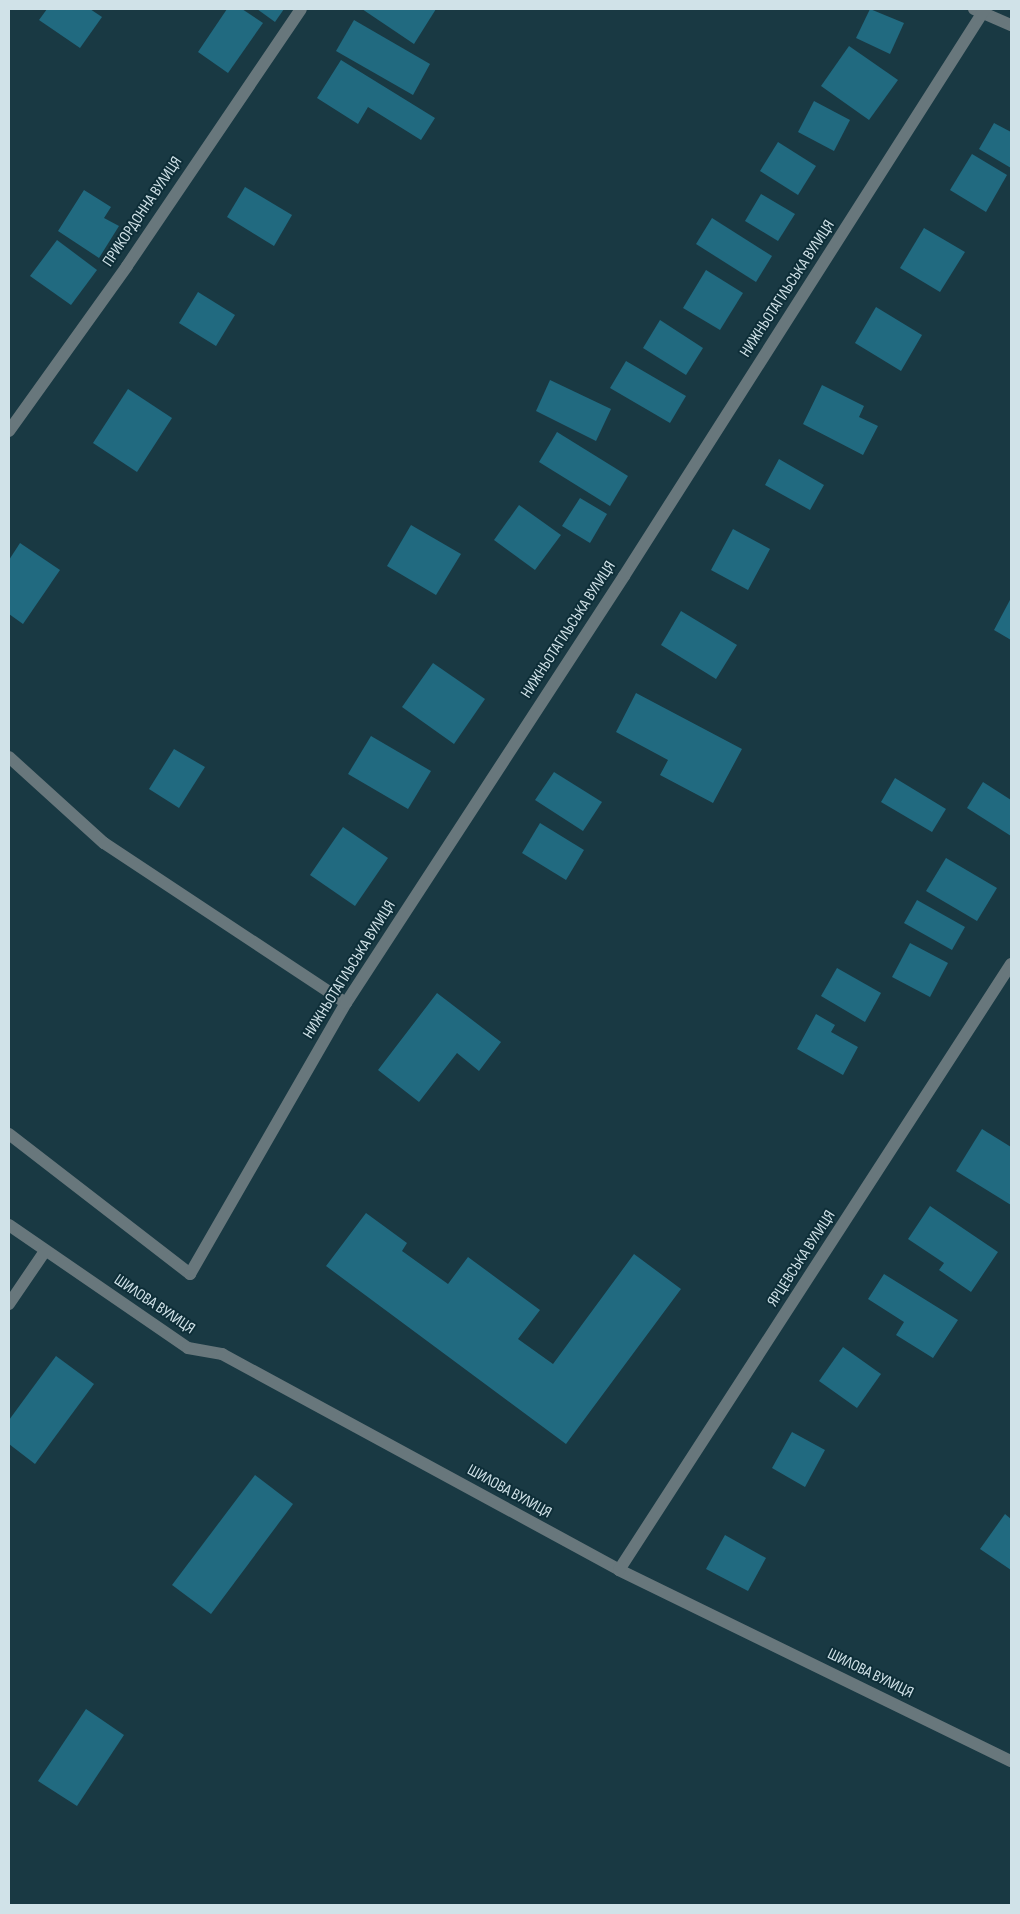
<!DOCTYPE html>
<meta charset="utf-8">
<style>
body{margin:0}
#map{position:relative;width:1020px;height:1914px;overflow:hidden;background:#193943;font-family:"Sofia Sans Condensed",sans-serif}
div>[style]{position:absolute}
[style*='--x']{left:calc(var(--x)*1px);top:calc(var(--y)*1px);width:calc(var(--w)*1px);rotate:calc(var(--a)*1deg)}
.building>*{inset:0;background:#216a80}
.minor>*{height:12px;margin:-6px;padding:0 6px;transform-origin:6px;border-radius:6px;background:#68777c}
span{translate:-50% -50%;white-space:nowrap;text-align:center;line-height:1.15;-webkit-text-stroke:4px #0e2e38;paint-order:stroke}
.street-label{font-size:16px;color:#d0e2e8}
.frame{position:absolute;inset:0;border:10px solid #d0e2e8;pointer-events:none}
</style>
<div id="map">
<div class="building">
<i style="clip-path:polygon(47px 9px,90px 9px,102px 17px,80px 48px,39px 20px)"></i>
<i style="clip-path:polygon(227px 9px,242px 9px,263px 23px,228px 73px,198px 52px)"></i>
<i style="clip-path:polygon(257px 9px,284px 9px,275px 22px)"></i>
<i style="clip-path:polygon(362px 9px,436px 9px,414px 44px)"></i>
<i style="clip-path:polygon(870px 9px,904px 23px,890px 54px,856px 38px)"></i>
<i style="clip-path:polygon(354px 20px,430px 64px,413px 95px,336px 51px)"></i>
<i style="clip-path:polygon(849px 46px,898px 80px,869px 120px,821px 86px)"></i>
<i style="clip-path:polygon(341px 60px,435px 118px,421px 140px,368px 107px,358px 124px,317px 98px)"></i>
<i style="clip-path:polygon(814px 101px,850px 120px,834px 151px,798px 132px)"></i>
<i style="clip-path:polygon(994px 123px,1011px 132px,1011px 168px,979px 149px)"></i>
<i style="clip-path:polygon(778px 142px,816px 166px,798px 195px,760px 171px)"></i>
<i style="clip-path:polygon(972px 154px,1007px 175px,986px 212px,950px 190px)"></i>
<i style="clip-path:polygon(245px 187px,292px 215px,274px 246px,227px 217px)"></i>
<i style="clip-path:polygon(84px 190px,111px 207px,104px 218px,119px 226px,99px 258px,58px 231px)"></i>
<i style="clip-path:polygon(761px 194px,795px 214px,778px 241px,745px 221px)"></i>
<i style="clip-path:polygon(712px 218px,772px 256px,756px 282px,696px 244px)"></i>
<i style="clip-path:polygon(924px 228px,965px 252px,940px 292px,900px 268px)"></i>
<i style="clip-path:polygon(57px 240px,97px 270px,71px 305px,30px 276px)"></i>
<i style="clip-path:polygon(706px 270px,743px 293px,720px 330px,683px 308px)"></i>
<i style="clip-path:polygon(198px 292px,235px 315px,216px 346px,179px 323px)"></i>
<i style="clip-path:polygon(876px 307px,922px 335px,901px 371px,855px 343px)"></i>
<i style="clip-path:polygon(660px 320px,703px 348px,686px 375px,643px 348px)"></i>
<i style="clip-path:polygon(626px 361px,686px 396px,670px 423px,610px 388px)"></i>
<i style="clip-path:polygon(550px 380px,611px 409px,596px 441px,536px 411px)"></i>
<i style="clip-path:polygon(822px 385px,864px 406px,859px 417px,878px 426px,863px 455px,803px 424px)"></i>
<i style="clip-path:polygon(128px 389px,172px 418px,137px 472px,93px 443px)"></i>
<i style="clip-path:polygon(557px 432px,628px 476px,610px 506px,539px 462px)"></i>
<i style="clip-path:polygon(779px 459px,824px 485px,810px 510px,765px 485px)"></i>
<i style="clip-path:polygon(580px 498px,607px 514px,590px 543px,562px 526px)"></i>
<i style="clip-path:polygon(519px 505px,561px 535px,535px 570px,494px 540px)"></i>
<i style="clip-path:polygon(411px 525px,461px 554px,436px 595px,387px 566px)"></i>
<i style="clip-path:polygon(733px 529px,770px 549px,748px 590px,711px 570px)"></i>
<i style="clip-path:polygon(20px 543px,60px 570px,23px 624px,9px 614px,9px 560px)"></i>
<i style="clip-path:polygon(1011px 598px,1011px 640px,994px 630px)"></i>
<i style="clip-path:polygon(681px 611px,737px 645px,716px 679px,661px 645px)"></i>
<i style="clip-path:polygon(433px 663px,485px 699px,454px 744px,402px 707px)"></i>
<i style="clip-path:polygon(636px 693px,742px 749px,713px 803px,660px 775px,668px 760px,616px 732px)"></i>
<i style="clip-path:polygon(371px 736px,431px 771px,408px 809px,348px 774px)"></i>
<i style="clip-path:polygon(174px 749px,205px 767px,179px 808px,149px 789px)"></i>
<i style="clip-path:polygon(554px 772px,602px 802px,583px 831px,535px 800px)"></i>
<i style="clip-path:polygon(895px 778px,946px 809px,932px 832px,881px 802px)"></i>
<i style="clip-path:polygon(983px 782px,1011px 800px,1011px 836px,967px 808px)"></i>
<i style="clip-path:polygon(540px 823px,584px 850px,566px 880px,522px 853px)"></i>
<i style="clip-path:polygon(343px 827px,388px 858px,355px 906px,310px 875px)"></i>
<i style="clip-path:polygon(946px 858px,997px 888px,977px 921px,926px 891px)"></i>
<i style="clip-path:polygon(917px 900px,965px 927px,952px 950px,904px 923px)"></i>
<i style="clip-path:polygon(910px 943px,948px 963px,930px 997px,892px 977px)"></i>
<i style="clip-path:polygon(837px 968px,881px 993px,865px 1022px,821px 996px)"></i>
<i style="clip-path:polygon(437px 993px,501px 1042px,479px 1071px,457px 1053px,419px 1102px,378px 1070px)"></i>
<i style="clip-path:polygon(816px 1014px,835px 1025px,831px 1032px,858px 1047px,843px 1075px,797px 1049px)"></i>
<i style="clip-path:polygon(982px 1129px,1011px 1147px,1011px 1205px,956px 1171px)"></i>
<i style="clip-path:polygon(930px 1206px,998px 1252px,971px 1292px,939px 1270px,944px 1263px,908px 1239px)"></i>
<i style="clip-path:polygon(366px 1213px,407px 1243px,402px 1251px,448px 1284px,468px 1257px,540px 1310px,518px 1339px,553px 1364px,634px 1254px,681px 1289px,566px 1444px,326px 1266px)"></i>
<i style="clip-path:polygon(884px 1274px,958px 1320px,933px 1358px,896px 1335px,904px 1322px,868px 1299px)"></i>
<i style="clip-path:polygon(843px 1347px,881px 1374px,857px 1408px,819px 1381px)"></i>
<i style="clip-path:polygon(56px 1356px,94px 1384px,35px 1464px,9px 1444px,9px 1420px)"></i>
<i style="clip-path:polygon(792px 1432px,825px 1450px,805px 1487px,772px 1468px)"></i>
<i style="clip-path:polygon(255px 1475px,293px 1504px,211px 1614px,172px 1585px)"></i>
<i style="clip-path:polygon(1005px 1514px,1011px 1519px,1011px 1570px,980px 1549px)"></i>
<i style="clip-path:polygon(725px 1535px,766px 1558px,748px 1591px,706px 1569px)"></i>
<i style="clip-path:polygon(86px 1709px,124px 1735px,77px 1806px,38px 1781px)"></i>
</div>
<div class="minor">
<i style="--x:974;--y:9;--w:40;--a:23.4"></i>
<i style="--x:9;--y:431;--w:203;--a:-54.4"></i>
<i style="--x:127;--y:266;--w:310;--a:-55.9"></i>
<i style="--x:9;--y:757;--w:128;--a:42.2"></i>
<i style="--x:104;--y:843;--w:290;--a:33.5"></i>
<i style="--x:9;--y:1134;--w:229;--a:37.7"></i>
<i style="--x:190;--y:1274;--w:313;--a:-60.1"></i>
<i style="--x:346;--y:1003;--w:510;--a:-56.93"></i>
<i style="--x:624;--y:576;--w:672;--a:-57.52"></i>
<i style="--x:9;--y:1225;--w:217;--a:34.5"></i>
<i style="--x:188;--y:1348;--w:35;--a:10"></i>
<i style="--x:222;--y:1354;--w:452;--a:28.5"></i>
<i style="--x:619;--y:1570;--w:436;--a:26"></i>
<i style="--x:9;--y:1304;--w:64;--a:-55.8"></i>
<i style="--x:619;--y:1570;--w:722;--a:-57.1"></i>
</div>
<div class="street-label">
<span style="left:143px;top:212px;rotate:-56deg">ПРИКОРДОННА ВУЛИЦЯ</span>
<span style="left:788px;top:289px;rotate:-57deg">НИЖНЬОТАГІЛЬСЬКА ВУЛИЦЯ</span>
<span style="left:569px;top:630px;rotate:-57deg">НИЖНЬОТАГІЛЬСЬКА ВУЛИЦЯ</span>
<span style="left:350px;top:970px;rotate:-58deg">НИЖНЬОТАГІЛЬСЬКА ВУЛИЦЯ</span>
<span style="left:802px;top:1259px;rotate:-57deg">ЯРЦЕВСЬКА ВУЛИЦЯ</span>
<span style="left:154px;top:1305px;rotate:34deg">ШИЛОВА ВУЛИЦЯ</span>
<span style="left:509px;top:1492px;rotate:29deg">ШИЛОВА ВУЛИЦЯ</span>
<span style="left:870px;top:1674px;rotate:26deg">ШИЛОВА ВУЛИЦЯ</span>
</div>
<div class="frame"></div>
</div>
